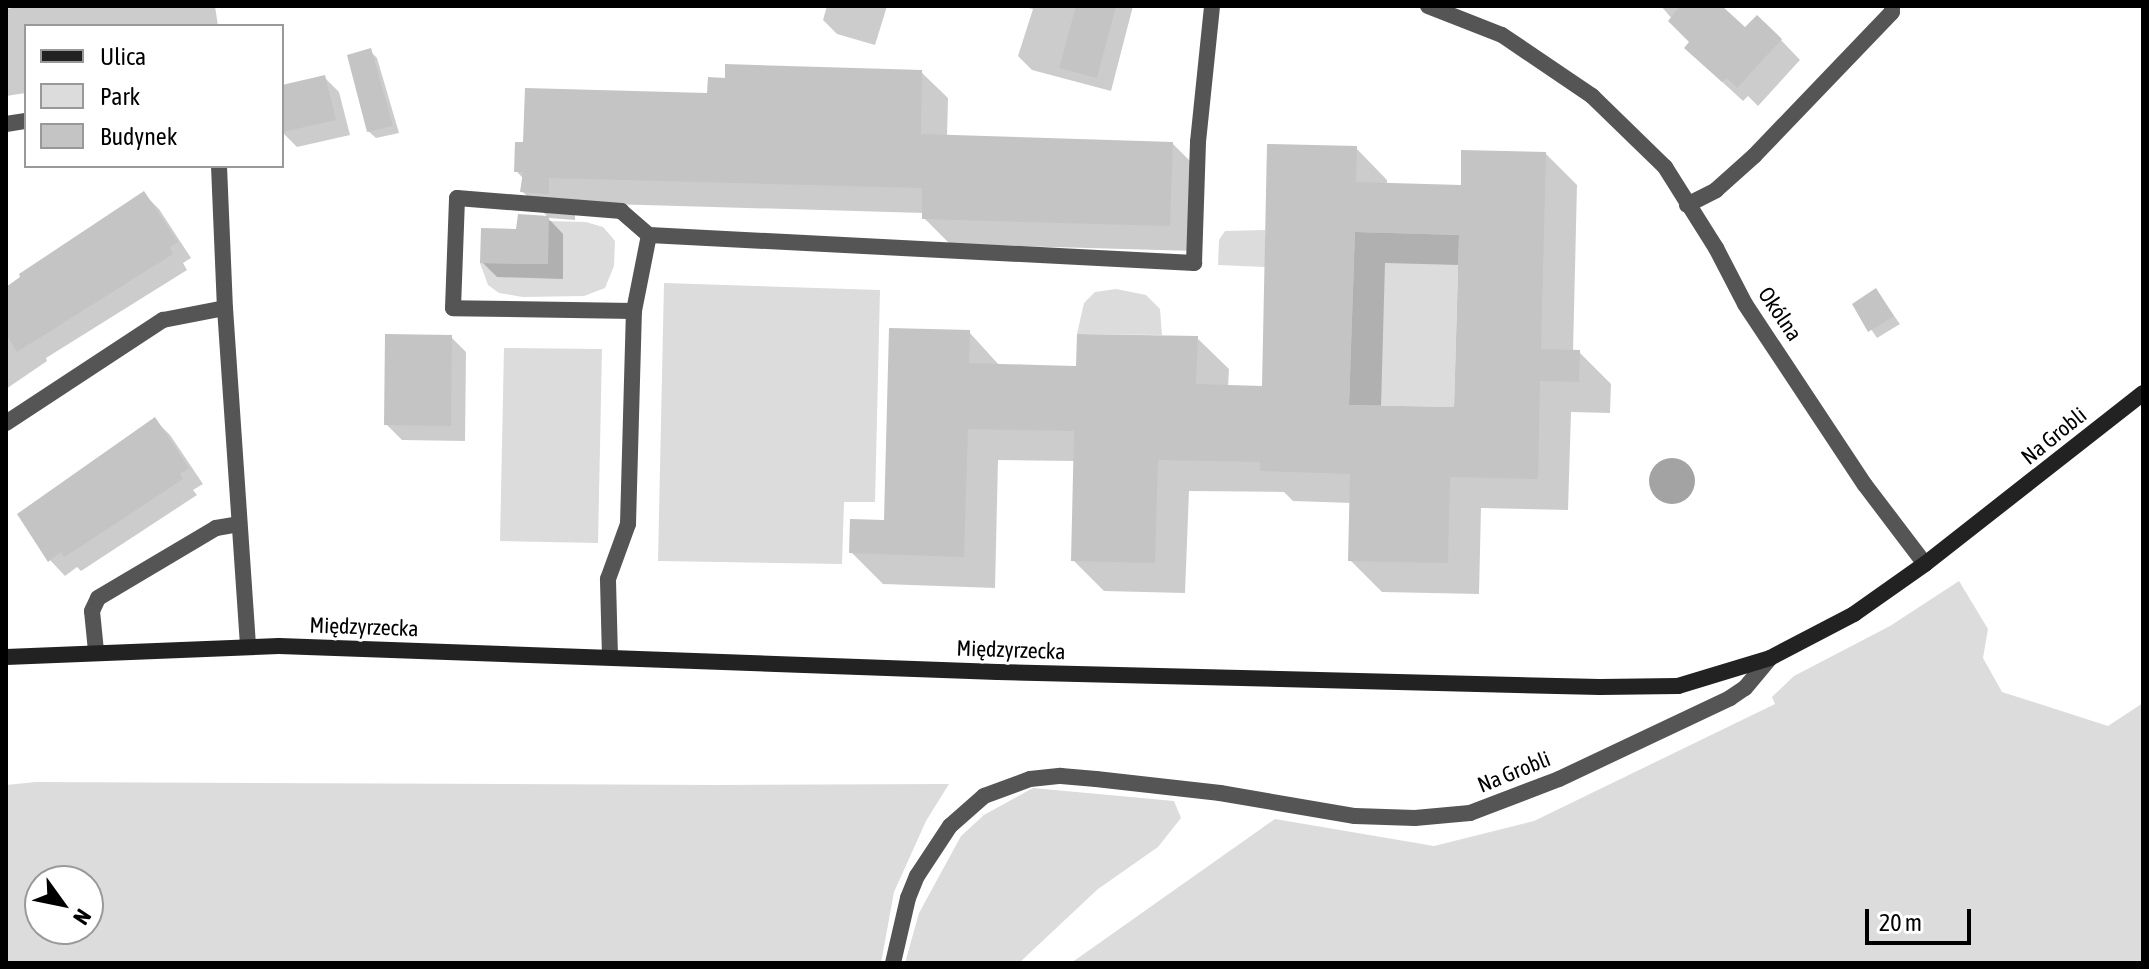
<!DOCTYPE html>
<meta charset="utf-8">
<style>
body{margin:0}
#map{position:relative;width:2149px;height:969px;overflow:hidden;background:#fff;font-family:"Asap Condensed",sans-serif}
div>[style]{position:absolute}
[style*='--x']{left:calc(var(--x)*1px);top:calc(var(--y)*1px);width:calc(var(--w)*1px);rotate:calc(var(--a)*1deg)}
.green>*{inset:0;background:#dcdcdc}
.water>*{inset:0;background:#a3a3a3}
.round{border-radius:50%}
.shadow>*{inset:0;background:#0003}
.building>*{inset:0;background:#c4c4c4}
.lane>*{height:16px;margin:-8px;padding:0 8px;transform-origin:8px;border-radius:8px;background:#555}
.street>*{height:16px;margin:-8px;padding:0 8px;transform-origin:8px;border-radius:8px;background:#555}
.secondary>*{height:16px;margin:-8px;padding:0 8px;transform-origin:8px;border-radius:8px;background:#222}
span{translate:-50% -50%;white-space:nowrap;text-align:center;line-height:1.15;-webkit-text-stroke:6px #fff;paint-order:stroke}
.street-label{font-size:22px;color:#000}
.frame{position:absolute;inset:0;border:8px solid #000;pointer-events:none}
.legend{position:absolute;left:24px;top:24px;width:260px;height:144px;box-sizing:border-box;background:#fff;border:2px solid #999;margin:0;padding:10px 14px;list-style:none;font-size:24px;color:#000}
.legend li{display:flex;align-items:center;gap:16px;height:40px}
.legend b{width:40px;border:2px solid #999}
.north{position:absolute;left:24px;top:865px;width:80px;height:80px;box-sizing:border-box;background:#fff;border:2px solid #999;border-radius:50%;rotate:123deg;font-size:22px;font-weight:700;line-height:32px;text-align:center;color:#000}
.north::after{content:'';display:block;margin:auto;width:28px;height:36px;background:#000;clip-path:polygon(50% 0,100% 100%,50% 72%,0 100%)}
.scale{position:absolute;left:1865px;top:909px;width:106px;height:36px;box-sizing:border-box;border:4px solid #000;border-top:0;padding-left:10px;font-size:24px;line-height:28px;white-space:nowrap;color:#000;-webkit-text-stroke:6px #fff;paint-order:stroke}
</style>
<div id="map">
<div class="green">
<i style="clip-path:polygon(548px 221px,586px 222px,603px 227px,610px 235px,615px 241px,614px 266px,605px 288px,584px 296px,523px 297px,499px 293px,488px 285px,480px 263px,548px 264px)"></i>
<i style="clip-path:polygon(1265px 230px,1265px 267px,1218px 265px,1219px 240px,1225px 231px)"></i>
<i style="clip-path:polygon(1355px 232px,1459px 235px,1454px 407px,1349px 405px)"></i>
<i style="clip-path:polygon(664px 283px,880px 290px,875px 502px,844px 502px,842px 564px,658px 561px)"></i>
<i style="clip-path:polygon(1116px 289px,1146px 295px,1160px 309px,1162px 335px,1077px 334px,1084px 303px,1095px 292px)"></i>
<i style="clip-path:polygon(504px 348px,602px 349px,598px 543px,500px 541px)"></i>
<i style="clip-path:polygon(1959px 581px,1988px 629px,1983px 658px,2002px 692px,2108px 726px,2143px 703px,2143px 963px,1071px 963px,1275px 819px,1434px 846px,1534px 821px,1775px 704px,1772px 697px,1794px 676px,1890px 626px)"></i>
<i style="clip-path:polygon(evenodd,36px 782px,716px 785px,949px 784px,926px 821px,894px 892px,881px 963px,6px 963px,6px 785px,36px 782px,40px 881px,88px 881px,88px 929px,40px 929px,40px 881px)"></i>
<i style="clip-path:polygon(1033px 788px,1174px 801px,1181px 818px,1158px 847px,1098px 889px,1019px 963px,905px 963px,919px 913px,961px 836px,984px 815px)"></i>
</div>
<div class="water">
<i class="round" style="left:1649px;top:458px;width:46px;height:46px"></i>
</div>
<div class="shadow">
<i style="clip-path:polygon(24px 6px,215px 6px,218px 26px,26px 26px,26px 93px,6px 96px,6px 9px)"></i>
<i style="clip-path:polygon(827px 6px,887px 6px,875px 45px,837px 34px,823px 20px)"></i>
<i style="clip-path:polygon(1020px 6px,1133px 6px,1111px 91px,1032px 70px,1018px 56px,1033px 9px)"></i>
<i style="clip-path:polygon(1661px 6px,1720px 6px,1745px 30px,1781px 40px,1800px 60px,1758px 106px,1748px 96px,1743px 101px,1706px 67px,1692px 42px)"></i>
<i style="clip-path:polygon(370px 51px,377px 58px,399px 133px,376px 138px,368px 131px)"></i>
<i style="clip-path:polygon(921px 72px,948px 98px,947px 137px,1173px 144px,1199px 170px,1196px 251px,950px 244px,924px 218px,924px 213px,575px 203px,575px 220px,549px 218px,522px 191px,524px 179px,516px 171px,709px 96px)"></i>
<i style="clip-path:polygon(324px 77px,339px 92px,350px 135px,297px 147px,282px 132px,282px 87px)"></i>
<i style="clip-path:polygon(evenodd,1356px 148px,1387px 180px,1387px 185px,1463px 187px,1546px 154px,1577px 185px,1573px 352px,1579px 352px,1611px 384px,1610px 413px,1571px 412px,1568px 510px,1481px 508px,1479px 594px,1382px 592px,1350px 560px,1352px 503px,1293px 501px,1284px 492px,1189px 491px,1185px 593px,1104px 591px,1073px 560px,1075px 461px,998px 460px,995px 588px,883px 584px,852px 553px,886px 522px,969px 332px,1000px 366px,1078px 368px,1197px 338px,1229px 369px,1228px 387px,1264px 388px,1356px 148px,1385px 263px,1460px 265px,1456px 409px,1381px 407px,1385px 263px)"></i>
<i style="clip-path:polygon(144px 194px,159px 209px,191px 258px,183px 263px,187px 270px,46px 358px,47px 361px,6px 389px,6px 289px)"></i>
<i style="clip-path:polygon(548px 218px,563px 234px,563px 279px,497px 277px,482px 262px,518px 231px)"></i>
<i style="clip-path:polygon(1876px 291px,1900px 324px,1877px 338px,1854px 304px)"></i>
<i style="clip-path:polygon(451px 337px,466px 352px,465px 441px,402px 440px,386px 424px)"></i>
<i style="clip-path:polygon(155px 420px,170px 435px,203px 484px,193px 490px,197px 495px,81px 571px,77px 567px,65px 576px,50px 560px)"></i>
</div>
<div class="building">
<i style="clip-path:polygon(1076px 6px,1116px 6px,1097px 78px,1059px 68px)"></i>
<i style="clip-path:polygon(1680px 6px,1722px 6px,1745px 27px,1757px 15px,1782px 39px,1737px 88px,1727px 78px,1722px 82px,1684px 48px,1689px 42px,1668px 21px)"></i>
<i style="clip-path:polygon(371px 48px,393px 126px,367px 132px,347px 55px)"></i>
<i style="clip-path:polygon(725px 64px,922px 70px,921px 134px,1173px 142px,1170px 226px,922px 219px,922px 188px,549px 178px,549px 194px,520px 192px,523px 172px,514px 172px,515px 142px,523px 142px,525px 88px,707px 93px,708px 77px,725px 78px)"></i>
<i style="clip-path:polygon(325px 75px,336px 120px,282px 132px,282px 85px)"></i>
<i style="clip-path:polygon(evenodd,1267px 144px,1357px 146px,1356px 182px,1461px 185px,1461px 150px,1546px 152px,1541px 349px,1580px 350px,1579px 382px,1540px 381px,1538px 479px,1450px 477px,1448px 563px,1348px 561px,1350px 474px,1260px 471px,1260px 462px,1158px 460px,1155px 563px,1071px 561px,1074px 431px,968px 429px,964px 557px,849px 553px,850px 519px,884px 520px,889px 328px,970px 330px,969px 363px,1038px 365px,1076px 366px,1077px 334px,1198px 336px,1196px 384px,1262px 386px,1267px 144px,1355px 232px,1459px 235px,1454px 407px,1349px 405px,1355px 232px)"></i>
<i style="clip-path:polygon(144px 191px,178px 242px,170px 247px,173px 254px,17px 352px,6px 334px,6px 287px,20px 277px,19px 274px)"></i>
<i style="clip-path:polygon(518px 214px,549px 216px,548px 264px,480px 263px,481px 228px,516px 229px)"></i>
<i style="clip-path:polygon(1876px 288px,1894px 316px,1868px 332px,1852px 304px)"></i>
<i style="clip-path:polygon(385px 334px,452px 335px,451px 426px,384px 425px)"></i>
<i style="clip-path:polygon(155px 417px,189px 468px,180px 474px,183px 479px,80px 547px,64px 557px,61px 552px,48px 562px,17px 514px)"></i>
</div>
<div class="lane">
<i style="--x:1687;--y:205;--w:33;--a:-27"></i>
<i style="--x:1716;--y:190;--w:51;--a:-41.8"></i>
<i style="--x:1754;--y:156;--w:199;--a:-46.2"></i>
<i style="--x:1892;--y:12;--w:6;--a:-90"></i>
<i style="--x:649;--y:235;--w:77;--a:101.2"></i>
<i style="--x:634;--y:311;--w:181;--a:-179.1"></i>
<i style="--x:453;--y:308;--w:110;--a:-87.9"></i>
<i style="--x:457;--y:198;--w:165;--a:4.5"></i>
<i style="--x:621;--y:211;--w:37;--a:41"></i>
<i style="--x:649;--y:235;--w:546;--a:2.94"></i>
<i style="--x:1194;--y:263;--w:121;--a:-88.1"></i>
<i style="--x:1198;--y:142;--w:137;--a:-84.1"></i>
<i style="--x:610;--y:657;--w:78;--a:-91.5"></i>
<i style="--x:608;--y:579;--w:59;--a:-70"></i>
<i style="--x:628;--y:524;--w:213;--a:-88.4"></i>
<i style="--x:893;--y:963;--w:67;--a:-77"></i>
<i style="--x:908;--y:898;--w:24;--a:-68"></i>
<i style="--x:917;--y:876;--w:60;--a:-56.6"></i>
<i style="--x:950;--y:826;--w:45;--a:-41.4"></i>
<i style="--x:984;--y:796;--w:49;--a:-20.3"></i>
<i style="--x:1030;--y:779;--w:31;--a:-6"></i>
<i style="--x:1061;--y:776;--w:35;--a:5"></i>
<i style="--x:1096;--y:779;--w:125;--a:6.4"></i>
<i style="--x:1220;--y:793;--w:137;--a:9.7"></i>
<i style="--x:1355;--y:816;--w:60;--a:1.9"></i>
<i style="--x:1415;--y:818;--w:55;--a:-5.2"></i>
</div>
<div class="street">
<i style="--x:1428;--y:6;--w:79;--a:21.4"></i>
<i style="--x:1502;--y:35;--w:109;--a:34.1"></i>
<i style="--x:1592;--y:96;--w:102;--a:44.2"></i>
<i style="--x:1665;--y:167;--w:96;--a:57.8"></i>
<i style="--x:1716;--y:248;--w:63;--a:62.6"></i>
<i style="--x:1745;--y:304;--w:217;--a:56.5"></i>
<i style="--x:1865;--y:485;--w:99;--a:52.8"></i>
<i style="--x:6;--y:124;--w:20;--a:-9"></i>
<i style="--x:219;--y:166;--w:142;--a:87.6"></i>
<i style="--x:225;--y:308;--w:339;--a:86.1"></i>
<i style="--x:6;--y:423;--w:188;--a:-33.3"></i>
<i style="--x:163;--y:320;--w:63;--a:-11"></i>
<i style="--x:96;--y:651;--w:40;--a:-95.7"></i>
<i style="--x:92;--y:611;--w:14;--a:-65"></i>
<i style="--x:98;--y:598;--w:137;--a:-30.7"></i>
<i style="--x:216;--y:528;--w:23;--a:-10"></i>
<i style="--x:1470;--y:813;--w:95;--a:-20.9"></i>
<i style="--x:1559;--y:779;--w:189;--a:-25.3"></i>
<i style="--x:1730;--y:698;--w:18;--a:-34"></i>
<i style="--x:1745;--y:688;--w:39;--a:-50"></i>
</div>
<div class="secondary">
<i style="--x:6;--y:657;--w:273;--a:-2.3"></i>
<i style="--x:279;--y:646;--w:719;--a:2.07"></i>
<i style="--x:998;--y:672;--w:602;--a:1.43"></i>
<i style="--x:1600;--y:687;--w:78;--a:-0.7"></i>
<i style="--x:1678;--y:686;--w:96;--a:-16.9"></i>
<i style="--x:1770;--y:658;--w:95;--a:-27.6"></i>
<i style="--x:1854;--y:614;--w:87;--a:-35.2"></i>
<i style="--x:1925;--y:564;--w:277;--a:-38.1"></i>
</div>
<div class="street-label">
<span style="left:1780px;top:314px;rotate:56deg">Okólna</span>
<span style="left:2054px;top:436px;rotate:-39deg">Na Grobli</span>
<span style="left:364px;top:627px;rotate:2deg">Międzyrzecka</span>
<span style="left:1011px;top:650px;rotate:2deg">Międzyrzecka</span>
<span style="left:1514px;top:772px;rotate:-22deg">Na Grobli</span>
</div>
<div class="frame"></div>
<ul class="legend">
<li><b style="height:10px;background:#222"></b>Ulica</li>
<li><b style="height:22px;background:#dcdcdc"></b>Park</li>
<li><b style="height:22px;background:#c4c4c4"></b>Budynek</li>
</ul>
<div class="north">N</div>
<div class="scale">20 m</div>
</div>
